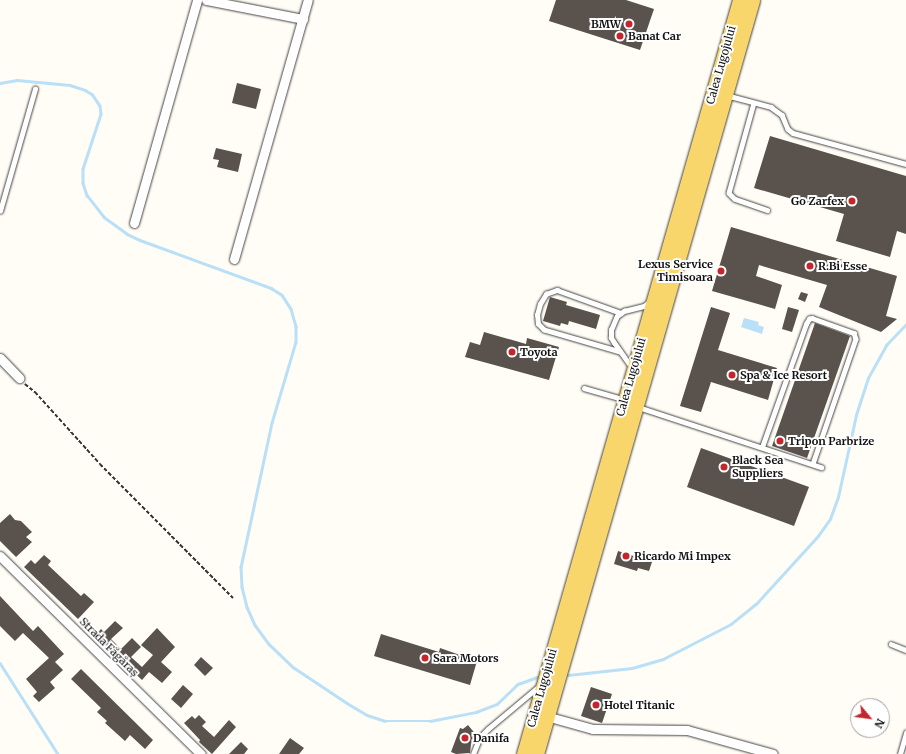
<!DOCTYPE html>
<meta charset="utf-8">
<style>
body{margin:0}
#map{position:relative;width:906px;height:754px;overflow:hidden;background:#fffdf5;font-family:Merriweather,serif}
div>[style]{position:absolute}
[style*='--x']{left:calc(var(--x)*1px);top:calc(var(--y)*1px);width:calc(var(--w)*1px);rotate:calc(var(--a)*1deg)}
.water>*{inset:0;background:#b9e0f7}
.stream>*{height:2.5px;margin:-1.25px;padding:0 1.25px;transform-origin:1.25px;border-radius:1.25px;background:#b9e0f7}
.building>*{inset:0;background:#5a524d}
.path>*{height:1.5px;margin-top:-0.75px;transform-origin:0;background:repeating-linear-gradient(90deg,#333 0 4px,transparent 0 6px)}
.roads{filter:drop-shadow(0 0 1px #444) drop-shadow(0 0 1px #444)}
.service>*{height:4.5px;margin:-2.25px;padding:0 2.25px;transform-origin:2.25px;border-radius:2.25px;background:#fff}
.minor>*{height:9px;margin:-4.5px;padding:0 4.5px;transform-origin:4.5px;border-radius:4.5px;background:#fff}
.primary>*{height:15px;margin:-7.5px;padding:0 7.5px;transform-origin:7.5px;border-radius:7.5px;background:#f9d66b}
.dots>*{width:11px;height:11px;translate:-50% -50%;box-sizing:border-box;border:2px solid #fff;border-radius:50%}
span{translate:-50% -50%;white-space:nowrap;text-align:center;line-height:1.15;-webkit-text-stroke:4px #fff;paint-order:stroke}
.poi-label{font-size:11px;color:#111;font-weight:700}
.right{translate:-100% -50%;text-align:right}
.left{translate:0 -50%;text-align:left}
.street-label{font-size:11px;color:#111}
.north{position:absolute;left:850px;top:698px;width:40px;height:40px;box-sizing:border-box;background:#fff;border:1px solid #a0a0a0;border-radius:50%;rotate:119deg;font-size:11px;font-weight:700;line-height:16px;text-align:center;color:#111}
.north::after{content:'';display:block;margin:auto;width:14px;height:18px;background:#c4262e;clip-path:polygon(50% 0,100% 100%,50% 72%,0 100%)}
</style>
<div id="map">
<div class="water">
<i style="clip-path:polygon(744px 318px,759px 322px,758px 325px,764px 327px,762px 334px,741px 327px)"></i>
</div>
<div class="stream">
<i style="--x:0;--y:83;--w:17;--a:-10"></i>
<i style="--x:17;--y:80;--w:53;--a:5.4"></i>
<i style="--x:70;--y:85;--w:16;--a:18"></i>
<i style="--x:85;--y:90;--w:8;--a:30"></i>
<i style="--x:92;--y:94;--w:14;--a:56"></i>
<i style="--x:100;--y:106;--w:8;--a:83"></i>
<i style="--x:101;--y:114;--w:58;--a:108.1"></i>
<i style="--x:83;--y:169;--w:14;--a:90"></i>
<i style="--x:83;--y:183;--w:13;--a:72"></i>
<i style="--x:87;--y:195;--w:28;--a:52"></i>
<i style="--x:104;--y:217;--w:29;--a:36"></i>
<i style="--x:127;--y:234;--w:14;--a:25"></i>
<i style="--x:140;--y:240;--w:140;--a:20.1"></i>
<i style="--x:271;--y:288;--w:13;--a:32"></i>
<i style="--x:282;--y:295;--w:17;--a:57"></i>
<i style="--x:291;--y:309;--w:18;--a:74"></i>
<i style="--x:296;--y:326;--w:16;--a:90"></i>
<i style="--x:296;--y:342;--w:84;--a:106.5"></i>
<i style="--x:272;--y:423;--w:147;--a:102.1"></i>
<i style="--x:241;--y:567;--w:20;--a:87"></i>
<i style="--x:242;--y:587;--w:21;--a:76"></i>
<i style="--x:247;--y:607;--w:20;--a:66"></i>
<i style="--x:255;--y:625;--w:24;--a:54"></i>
<i style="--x:269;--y:644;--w:33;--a:44"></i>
<i style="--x:293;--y:667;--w:65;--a:33.7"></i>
<i style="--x:347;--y:703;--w:23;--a:31"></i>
<i style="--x:367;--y:715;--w:19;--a:18"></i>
<i style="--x:385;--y:721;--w:45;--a:0"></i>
<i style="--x:430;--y:721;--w:47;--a:-11.1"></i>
<i style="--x:476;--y:712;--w:22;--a:-21"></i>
<i style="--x:497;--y:704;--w:29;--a:-44"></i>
<i style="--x:518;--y:684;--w:20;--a:-20"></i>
<i style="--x:0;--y:663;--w:108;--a:57.5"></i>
<i style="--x:568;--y:675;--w:64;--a:-6.2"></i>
<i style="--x:632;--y:668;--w:32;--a:-16"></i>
<i style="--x:663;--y:659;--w:76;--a:-27.2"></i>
<i style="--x:731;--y:624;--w:32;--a:-39"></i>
<i style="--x:756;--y:604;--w:92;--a:-47.6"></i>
<i style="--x:818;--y:536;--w:21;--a:-55"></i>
<i style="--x:830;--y:519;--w:23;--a:-70"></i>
<i style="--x:838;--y:497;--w:84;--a:-77.6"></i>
<i style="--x:856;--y:415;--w:39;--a:-72"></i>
<i style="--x:868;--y:378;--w:38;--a:-61"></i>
<i style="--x:886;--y:345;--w:29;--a:-46"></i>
</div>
<div class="building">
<i style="clip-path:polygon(556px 0,626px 0,654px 9px,640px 50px,549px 21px)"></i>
<i style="clip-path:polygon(237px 83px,261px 89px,256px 109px,232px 103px)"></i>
<i style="clip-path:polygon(770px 136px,906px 176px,906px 234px,897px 231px,890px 257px,836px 241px,844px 214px,754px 188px)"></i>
<i style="clip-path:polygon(216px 148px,242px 154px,238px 172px,217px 167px,219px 160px,213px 159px)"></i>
<i style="clip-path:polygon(731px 227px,897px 276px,886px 316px,897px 319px,881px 332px,819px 307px,827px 285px,759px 265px,756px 276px,782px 285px,775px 309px,712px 291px)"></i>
<i style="clip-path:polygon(801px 292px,808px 294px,805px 302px,798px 299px)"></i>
<i style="clip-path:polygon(550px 297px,567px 302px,566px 305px,600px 315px,596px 329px,569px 321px,568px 325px,561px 323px,560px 326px,543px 321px)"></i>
<i style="clip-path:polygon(711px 307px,730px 313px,718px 350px,777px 368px,768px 400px,711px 382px,701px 412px,680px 406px)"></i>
<i style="clip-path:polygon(788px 307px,799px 310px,792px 332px,782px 329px)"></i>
<i style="clip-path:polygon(815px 323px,850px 336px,807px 458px,772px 446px)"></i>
<i style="clip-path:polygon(484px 332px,526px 344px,527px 338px,559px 347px,549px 380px,465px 357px,470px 342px,480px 345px)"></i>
<i style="clip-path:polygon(701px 448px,809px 487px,794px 526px,687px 487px)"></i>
<i style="clip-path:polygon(10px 514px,15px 520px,21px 521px,32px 532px,26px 537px,32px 542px,16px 557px,0 541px,0 523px)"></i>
<i style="clip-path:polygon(618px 551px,652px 562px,649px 571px,638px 568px,637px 571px,614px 564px)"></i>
<i style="clip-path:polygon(44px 555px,51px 561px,48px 565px,81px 596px,84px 593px,94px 602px,78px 619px,24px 567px,31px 560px,35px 564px)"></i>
<i style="clip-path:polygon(0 596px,33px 631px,38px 626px,64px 654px,55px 662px,63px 670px,50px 682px,55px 688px,39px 702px,33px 696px,37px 692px,26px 679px,49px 658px,23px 633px,15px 641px,0 626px)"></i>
<i style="clip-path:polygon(115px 621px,123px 628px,111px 639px,121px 649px,132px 638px,141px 647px,131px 657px,142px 667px,153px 655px,141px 645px,157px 628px,175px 647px,161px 662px,172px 672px,162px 683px,149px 672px,142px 680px,124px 663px,123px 665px,95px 636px,101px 629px,104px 632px)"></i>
<i style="clip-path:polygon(381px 634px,439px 652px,440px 648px,477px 661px,470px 685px,374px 656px)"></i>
<i style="clip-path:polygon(201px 657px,213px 668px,205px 676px,194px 665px)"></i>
<i style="clip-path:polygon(81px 669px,153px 740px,145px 749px,130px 735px,125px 741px,105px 723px,107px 721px,97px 712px,101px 708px,71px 679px)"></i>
<i style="clip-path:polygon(183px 685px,193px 694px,181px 708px,171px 699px)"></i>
<i style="clip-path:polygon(591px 687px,612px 694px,602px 723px,581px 716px)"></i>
<i style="clip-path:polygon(199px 715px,206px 722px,202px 726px,214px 737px,229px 720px,236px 727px,212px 754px,199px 742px,200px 740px,184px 723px,192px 716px,195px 719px)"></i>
<i style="clip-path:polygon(468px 725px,477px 736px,471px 744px,470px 753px,456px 754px,451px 752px,460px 728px,463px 729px)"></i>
<i style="clip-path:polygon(290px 738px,304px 748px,299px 754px,279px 754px)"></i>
<i style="clip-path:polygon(241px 742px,248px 749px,244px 754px,229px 754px)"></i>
</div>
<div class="path">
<i style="--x:25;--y:384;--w:13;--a:39"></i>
<i style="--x:35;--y:392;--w:97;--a:47.9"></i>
<i style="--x:100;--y:464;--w:189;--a:45.2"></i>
</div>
<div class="roads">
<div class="service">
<i style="--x:726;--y:95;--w:47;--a:14.9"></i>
<i style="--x:771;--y:107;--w:14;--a:36"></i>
<i style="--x:782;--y:115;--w:15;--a:67"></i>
<i style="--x:788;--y:129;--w:6;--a:39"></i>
<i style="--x:793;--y:133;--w:117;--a:15.3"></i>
<i style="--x:754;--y:103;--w:93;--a:105.5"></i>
<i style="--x:729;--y:193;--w:8;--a:45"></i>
<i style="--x:735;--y:199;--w:34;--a:19"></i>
<i style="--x:0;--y:211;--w:127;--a:-74"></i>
<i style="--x:620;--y:352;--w:79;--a:-163.9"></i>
<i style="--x:544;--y:330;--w:8;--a:-135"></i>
<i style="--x:538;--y:324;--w:9;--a:-96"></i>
<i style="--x:537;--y:315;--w:11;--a:-75"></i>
<i style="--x:540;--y:304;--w:12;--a:-59"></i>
<i style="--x:546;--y:294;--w:12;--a:-20"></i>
<i style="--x:557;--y:290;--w:68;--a:19.8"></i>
<i style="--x:631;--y:367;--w:29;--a:-125"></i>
<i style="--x:614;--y:343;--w:6;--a:-121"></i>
<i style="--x:611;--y:338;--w:8;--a:-90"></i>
<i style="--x:611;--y:330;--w:15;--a:-67"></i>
<i style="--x:617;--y:316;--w:9;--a:-36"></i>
<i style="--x:624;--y:311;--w:21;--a:-14"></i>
<i style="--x:644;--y:306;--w:6;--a:-39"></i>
<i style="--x:584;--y:388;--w:41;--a:15.8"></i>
<i style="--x:638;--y:407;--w:193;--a:18.2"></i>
<i style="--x:762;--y:447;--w:131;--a:-70.3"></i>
<i style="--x:806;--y:324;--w:6;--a:-59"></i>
<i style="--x:809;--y:319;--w:3;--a:-18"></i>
<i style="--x:812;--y:318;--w:45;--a:19.7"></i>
<i style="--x:854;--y:333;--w:6;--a:72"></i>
<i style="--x:856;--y:339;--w:132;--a:109"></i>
<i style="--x:891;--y:644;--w:16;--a:22"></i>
<i style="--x:473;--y:754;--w:18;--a:-68"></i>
<i style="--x:480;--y:737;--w:11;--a:-45"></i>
<i style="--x:488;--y:729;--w:65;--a:-40"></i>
<i style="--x:900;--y:754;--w:22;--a:-74"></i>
</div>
<div class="minor">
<i style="--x:206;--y:0;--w:99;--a:11.1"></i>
<i style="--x:134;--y:223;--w:232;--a:-74.2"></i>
<i style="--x:234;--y:259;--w:269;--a:-74.1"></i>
<i style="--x:0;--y:358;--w:28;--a:46"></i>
<i style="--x:0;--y:556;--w:282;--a:44.6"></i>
<i style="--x:546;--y:716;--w:49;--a:15.5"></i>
<i style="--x:593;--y:729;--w:94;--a:0.6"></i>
<i style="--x:687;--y:730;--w:89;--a:15.6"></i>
</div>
<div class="primary">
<i style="--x:524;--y:754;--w:784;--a:-74.01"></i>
<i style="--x:536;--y:754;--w:784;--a:-74.01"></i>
</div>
</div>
<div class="dots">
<i style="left:629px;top:24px;background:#c4262e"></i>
<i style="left:620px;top:36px;background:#c4262e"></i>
<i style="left:852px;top:201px;background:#c4262e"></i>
<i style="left:810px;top:266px;background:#c4262e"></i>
<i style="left:721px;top:271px;background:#c4262e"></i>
<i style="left:512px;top:352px;background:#c4262e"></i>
<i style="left:732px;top:375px;background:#c4262e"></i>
<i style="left:780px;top:441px;background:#c4262e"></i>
<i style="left:724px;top:467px;background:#c4262e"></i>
<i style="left:626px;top:556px;background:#c4262e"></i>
<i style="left:425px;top:658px;background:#c4262e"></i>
<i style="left:596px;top:705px;background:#c4262e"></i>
<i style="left:465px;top:738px;background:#c4262e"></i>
</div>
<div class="poi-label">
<span class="right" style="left:621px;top:24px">BMW</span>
<span class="left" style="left:628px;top:36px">Banat Car</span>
<span class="right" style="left:844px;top:201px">Go Zarfex</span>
<span class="right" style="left:713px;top:271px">Lexus Service<br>Timisoara</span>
<span class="left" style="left:818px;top:266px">R.Bi Esse</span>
<span class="left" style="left:520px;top:352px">Toyota</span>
<span class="left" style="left:740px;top:375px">Spa &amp; Ice Resort</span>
<span class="left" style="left:788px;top:441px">Tripon Parbrize</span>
<span class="left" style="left:732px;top:467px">Black Sea<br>Suppliers</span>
<span class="left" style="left:634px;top:556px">Ricardo Mi Impex</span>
<span class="left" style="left:433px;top:658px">Sara Motors</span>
<span class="left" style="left:604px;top:705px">Hotel Titanic</span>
<span class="left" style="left:473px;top:738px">Danifa</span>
</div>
<div class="street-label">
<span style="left:721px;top:65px;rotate:-74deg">Calea Lugojului</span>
<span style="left:631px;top:377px;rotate:-74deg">Calea Lugojului</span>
<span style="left:109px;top:647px;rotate:45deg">Strada Făgăraș</span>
<span style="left:542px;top:688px;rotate:-74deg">Calea Lugojului</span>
</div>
<div class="north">N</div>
</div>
